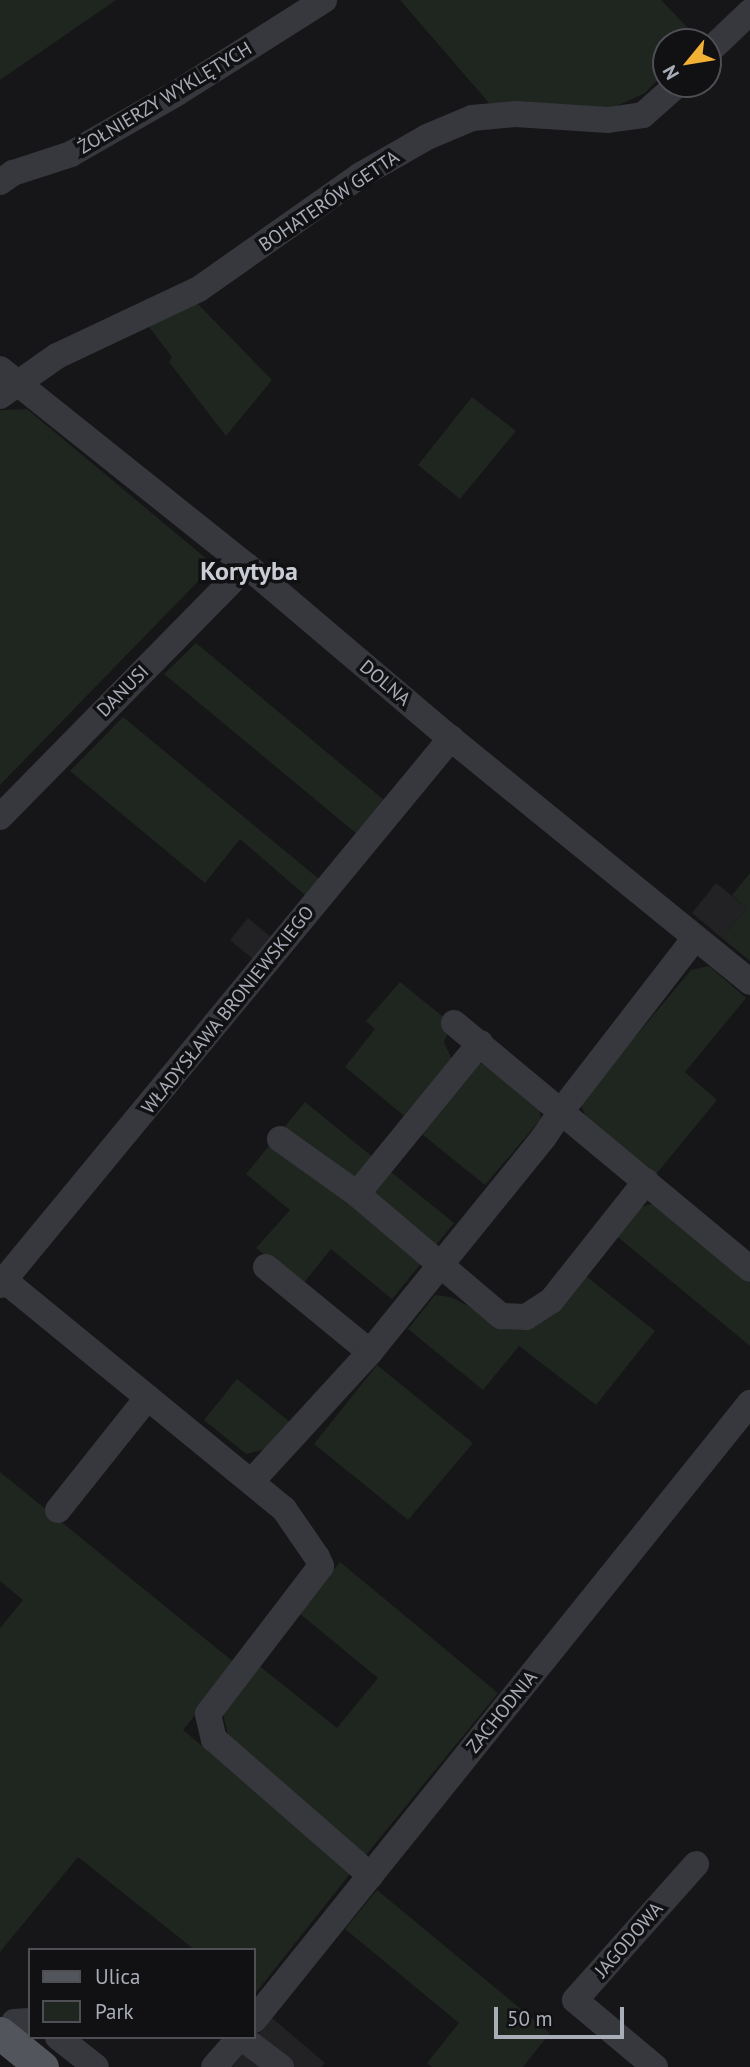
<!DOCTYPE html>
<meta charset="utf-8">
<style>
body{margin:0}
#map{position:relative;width:750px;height:2067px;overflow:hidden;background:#161618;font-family:"PT Sans",sans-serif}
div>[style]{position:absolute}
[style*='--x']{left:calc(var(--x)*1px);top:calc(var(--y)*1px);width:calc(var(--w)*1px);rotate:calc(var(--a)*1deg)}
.built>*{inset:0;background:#222225}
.green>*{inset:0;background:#1e261f}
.minor>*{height:26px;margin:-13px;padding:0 13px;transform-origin:13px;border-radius:13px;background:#37383d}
.major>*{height:33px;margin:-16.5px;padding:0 16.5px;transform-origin:16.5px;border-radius:16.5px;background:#53555c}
span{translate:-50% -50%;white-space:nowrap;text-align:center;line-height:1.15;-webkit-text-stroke:7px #111113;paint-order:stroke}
.street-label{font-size:19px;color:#a8adb8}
.district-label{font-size:26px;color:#c9ccd4;font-weight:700}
.legend{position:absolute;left:28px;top:1948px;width:228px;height:91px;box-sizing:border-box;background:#111113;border:2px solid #4d4f55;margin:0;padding:9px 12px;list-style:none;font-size:21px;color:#a8adb8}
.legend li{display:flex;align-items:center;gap:14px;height:35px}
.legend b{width:35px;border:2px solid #4d4f55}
.north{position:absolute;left:652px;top:28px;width:70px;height:70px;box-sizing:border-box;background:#111113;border:2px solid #4d4f55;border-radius:50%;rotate:240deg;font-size:19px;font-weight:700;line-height:28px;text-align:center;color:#a8adb8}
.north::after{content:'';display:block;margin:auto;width:24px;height:32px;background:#f2b134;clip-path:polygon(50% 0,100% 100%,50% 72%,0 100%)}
.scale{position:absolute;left:494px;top:2007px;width:130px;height:32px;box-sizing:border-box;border:4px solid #a8adb8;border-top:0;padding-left:9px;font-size:21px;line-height:24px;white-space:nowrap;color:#a8adb8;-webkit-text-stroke:5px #111113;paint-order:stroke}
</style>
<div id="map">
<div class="built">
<i style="clip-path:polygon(716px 883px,747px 908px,722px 938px,692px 913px)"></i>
<i style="clip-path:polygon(248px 918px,271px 937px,253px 959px,230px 940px)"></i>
<i style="clip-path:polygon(272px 2018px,325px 2063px,321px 2067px,232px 2067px)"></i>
</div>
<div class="green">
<i style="clip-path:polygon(0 0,116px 0,0 80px)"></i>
<i style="clip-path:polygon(400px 0,661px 0,697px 37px,693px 42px,666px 42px,666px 71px,645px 93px,610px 109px,489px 103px)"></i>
<i style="clip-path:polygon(195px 301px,272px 380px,226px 436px,169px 362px,172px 357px,146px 323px)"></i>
<i style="clip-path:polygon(472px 397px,516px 431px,460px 499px,418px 465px)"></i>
<i style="clip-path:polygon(27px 409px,214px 565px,0 785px,0 410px)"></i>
<i style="clip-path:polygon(196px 643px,384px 800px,357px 834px,164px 674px)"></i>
<i style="clip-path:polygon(123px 717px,319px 879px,306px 896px,240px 839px,205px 883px,70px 771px)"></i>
<i style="clip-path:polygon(750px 873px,750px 961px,722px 938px,747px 908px,732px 895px)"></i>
<i style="clip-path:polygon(709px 966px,746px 998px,685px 1072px,717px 1100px,653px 1178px,590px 1126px,580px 1103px,691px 970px)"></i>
<i style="clip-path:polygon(400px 982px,452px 1024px,444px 1042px,453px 1062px,408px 1119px,345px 1067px,375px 1029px,366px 1021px)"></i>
<i style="clip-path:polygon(488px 1063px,539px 1106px,541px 1119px,485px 1185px,418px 1131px,474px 1064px)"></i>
<i style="clip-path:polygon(305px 1102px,454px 1223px,392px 1299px,331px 1249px,302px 1285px,256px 1248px,290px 1210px,246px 1174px)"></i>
<i style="clip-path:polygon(654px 1203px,750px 1283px,750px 1346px,613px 1233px,632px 1210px)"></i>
<i style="clip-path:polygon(582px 1273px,655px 1331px,596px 1405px,519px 1346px,483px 1390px,408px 1329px,435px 1295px,451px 1297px,507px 1326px)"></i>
<i style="clip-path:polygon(377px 1365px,473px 1443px,408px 1520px,314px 1444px)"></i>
<i style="clip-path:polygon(237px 1379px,291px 1423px,271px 1448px,246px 1454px,204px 1420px)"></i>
<i style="clip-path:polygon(0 1472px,236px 1664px,183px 1730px,353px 1870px,254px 1995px,254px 1950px,195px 1950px,78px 1857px,0 1952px,0 1628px,23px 1600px,0 1581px)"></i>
<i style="clip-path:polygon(340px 1562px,498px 1693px,366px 1855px,229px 1739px,221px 1706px,257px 1664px,337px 1728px,378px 1678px,299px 1613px)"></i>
<i style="clip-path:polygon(377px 1890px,550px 2033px,523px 2067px,432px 2067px,427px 2063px,459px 2023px,345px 1929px)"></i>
</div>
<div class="minor">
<i style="--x:708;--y:52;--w:58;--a:-43.6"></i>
<i style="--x:0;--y:182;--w:16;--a:-35"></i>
<i style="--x:13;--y:173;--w:61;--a:-18.1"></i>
<i style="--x:71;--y:154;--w:122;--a:-29.9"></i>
<i style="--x:177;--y:93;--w:174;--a:-32.3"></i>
<i style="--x:0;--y:369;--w:316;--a:38.6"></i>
<i style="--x:247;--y:566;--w:258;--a:40.3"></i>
<i style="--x:444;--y:733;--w:395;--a:39.1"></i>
<i style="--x:0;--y:396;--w:70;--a:-35.1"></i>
<i style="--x:57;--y:356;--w:157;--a:-25.3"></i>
<i style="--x:199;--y:289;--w:196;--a:-35.2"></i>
<i style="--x:359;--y:176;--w:78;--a:-29.8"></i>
<i style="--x:427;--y:137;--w:49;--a:-22.9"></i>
<i style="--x:472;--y:118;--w:44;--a:-5.2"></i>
<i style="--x:516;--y:114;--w:92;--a:3.7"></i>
<i style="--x:608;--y:120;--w:35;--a:-8"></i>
<i style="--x:643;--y:115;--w:47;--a:-41.5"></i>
<i style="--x:0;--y:817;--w:352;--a:-45.5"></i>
<i style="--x:454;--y:1023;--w:385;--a:39.7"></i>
<i style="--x:280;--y:1139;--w:95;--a:35.5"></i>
<i style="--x:357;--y:1194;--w:189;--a:40.3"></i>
<i style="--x:501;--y:1316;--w:25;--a:2"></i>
<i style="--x:526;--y:1317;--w:30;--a:-33"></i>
<i style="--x:551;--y:1301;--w:153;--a:-51.6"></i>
<i style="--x:357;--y:1194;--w:195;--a:-50.8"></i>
<i style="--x:266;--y:1267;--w:134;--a:39.3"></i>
<i style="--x:4;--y:1280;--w:362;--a:39.3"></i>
<i style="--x:284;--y:1509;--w:58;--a:55.5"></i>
<i style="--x:317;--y:1557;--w:10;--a:66"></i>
<i style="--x:321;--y:1566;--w:186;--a:127.4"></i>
<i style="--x:208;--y:1714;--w:26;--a:77"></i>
<i style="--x:214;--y:1739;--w:208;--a:41.1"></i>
<i style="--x:0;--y:1285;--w:709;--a:-50.49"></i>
<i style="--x:252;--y:1481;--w:175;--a:-47.5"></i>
<i style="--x:370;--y:1352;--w:277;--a:-51"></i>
<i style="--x:544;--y:1137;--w:32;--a:-56"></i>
<i style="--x:562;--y:1110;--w:217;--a:-52.3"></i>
<i style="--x:58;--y:1510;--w:144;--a:-51.5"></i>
<i style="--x:254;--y:2020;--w:792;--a:-51.2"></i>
<i style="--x:14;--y:2022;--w:16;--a:-4"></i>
<i style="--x:58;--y:2037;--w:48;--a:38.3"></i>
<i style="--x:241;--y:2037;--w:50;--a:36.9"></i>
<i style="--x:214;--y:2067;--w:40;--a:-49"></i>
<i style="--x:655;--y:2067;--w:104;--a:-140.1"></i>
<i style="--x:575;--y:2000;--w:182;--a:-48.3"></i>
</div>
<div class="major">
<i style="--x:0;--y:2033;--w:54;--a:39"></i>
</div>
<div class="street-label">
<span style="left:165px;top:98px;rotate:-31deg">ŻOŁNIERZY WYKLĘTYCH</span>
<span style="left:329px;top:201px;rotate:-34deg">BOHATERÓW GETTA</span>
<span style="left:385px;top:683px;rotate:40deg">DOLNA</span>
<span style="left:123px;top:691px;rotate:-45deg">DANUSI</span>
<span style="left:228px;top:1010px;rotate:-51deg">WŁADYSŁAWA BRONIEWSKIEGO</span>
<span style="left:502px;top:1712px;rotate:-51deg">ZACHODNIA</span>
<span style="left:629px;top:1940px;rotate:-49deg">JAGODOWA</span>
</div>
<div class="district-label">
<span style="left:249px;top:571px">Korytyba</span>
</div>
<ul class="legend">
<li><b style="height:9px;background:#53555c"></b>Ulica</li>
<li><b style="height:19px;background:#1e261f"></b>Park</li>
</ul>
<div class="north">N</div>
<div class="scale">50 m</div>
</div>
